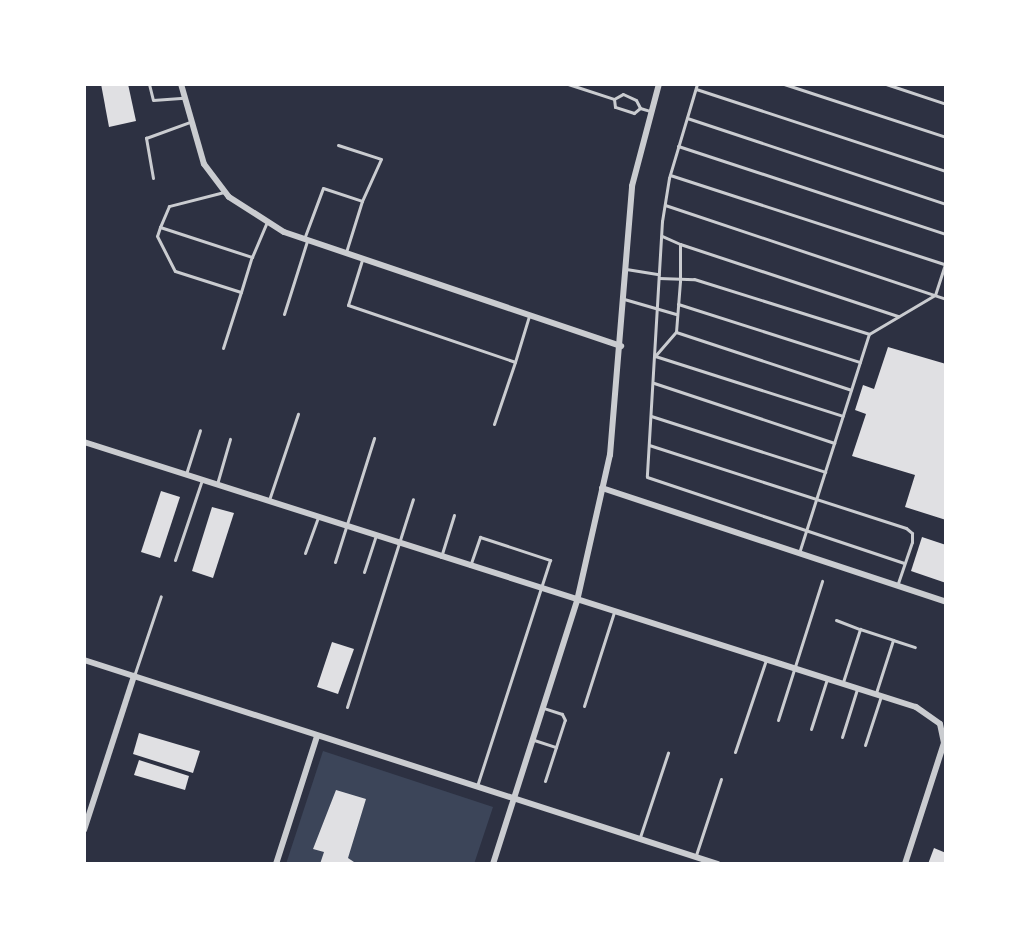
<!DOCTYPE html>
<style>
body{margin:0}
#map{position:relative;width:1030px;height:948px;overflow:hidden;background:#2d3142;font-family:"DejaVu Sans",sans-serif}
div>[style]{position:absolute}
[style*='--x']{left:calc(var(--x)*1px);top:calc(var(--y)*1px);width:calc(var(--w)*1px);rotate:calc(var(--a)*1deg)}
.green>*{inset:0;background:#3c4559}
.building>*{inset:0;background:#e0e0e3}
.service>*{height:3px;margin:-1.5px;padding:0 1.5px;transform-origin:1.5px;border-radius:1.5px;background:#caccd0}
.minor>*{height:6px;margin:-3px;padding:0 3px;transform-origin:3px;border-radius:3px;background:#caccd0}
span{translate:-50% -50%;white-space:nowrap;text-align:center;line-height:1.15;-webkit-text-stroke:6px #fff;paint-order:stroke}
.frame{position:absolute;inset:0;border:86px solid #fff;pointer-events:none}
</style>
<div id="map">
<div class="green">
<i style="clip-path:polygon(323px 751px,493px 807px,474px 864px,286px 864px)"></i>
</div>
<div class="building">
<i style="clip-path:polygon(101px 84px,128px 84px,136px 121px,109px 127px)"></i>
<i style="clip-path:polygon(888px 347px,946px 364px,946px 520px,905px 507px,915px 475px,852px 456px,866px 414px,855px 410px,863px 385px,874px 389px)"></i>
<i style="clip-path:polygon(161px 491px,180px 497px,160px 558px,141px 552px)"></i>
<i style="clip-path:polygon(212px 507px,234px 513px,213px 578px,192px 571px)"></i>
<i style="clip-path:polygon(922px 537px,946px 545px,946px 583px,911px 571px)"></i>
<i style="clip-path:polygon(332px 642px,354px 649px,338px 694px,317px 687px)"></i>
<i style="clip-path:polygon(139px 733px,200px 751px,193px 773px,133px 754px)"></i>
<i style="clip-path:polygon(139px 760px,189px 776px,185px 790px,134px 775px)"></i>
<i style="clip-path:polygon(336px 790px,366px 799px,348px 858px,357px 864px,320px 864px,324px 852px,313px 849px)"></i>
<i style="clip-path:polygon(934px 848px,946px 853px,946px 864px,928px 864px)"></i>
</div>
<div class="service">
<i style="--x:149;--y:84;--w:16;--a:76"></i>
<i style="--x:153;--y:100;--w:31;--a:-4"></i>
<i style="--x:568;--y:84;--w:48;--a:18.1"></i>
<i style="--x:614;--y:99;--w:10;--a:-29"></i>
<i style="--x:623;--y:94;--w:14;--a:25"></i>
<i style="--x:636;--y:100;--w:9;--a:63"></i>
<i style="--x:640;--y:108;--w:8;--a:140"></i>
<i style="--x:634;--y:113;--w:20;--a:-162"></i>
<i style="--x:615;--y:107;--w:8;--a:-97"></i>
<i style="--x:697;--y:84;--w:98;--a:106.6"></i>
<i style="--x:669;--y:178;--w:44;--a:99.2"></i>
<i style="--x:662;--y:221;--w:256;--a:93.4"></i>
<i style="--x:647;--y:477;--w:271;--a:18.5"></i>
<i style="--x:784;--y:84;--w:170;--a:18.1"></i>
<i style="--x:886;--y:84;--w:63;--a:18.4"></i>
<i style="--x:696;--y:89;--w:263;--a:18.2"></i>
<i style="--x:640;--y:108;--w:10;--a:17"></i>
<i style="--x:687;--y:118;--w:273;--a:18.4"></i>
<i style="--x:338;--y:145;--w:45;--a:18"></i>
<i style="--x:381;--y:159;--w:46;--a:114.3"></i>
<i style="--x:678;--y:146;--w:282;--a:18.2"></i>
<i style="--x:670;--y:175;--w:288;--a:18"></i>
<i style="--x:153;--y:178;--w:41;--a:-99.9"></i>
<i style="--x:146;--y:138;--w:47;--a:-20"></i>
<i style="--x:224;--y:192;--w:57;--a:165.7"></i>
<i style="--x:169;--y:206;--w:23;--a:113"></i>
<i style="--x:160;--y:227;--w:97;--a:18.1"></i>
<i style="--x:252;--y:257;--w:39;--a:-67"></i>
<i style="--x:665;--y:205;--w:296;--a:18.5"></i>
<i style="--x:160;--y:227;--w:9;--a:108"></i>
<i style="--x:157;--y:236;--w:39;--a:63"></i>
<i style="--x:175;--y:271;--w:69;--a:17.7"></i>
<i style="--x:241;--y:292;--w:37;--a:-73"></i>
<i style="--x:304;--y:239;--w:54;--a:-69.6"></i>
<i style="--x:323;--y:188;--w:41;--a:18.4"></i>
<i style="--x:362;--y:201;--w:53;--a:107.4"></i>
<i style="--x:680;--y:244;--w:230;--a:18.3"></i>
<i style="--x:362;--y:260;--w:47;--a:107.3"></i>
<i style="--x:348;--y:305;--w:176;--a:18.8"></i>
<i style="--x:515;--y:362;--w:48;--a:-73.1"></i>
<i style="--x:626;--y:269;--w:33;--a:9"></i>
<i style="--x:659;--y:278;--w:35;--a:2"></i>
<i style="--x:694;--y:279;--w:183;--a:17.4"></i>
<i style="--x:624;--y:299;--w:54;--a:16.1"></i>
<i style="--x:678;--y:304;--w:191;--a:17.7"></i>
<i style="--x:284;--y:314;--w:77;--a:-72.5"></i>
<i style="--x:676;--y:332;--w:184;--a:18.3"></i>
<i style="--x:223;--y:348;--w:59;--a:-72.2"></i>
<i style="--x:655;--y:356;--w:197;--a:17.7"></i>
<i style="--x:655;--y:356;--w:32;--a:-49"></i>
<i style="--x:676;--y:332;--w:51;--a:-85.5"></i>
<i style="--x:680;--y:281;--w:37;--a:-90"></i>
<i style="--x:680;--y:244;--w:20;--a:-156"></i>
<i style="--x:654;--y:383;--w:190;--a:18.4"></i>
<i style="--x:651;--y:416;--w:183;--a:17.8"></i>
<i style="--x:494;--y:424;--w:65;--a:-71.3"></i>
<i style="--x:649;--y:445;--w:270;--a:17.9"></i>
<i style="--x:906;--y:528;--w:8;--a:40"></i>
<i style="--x:912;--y:533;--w:9;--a:90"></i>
<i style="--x:912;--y:542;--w:46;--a:108.8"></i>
<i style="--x:186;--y:474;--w:46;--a:-72.3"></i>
<i style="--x:217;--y:484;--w:47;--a:-73.9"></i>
<i style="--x:269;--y:500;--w:91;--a:-71.4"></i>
<i style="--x:305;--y:553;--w:37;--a:-70"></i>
<i style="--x:799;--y:553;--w:230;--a:-72.3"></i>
<i style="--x:869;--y:334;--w:77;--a:-30.6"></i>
<i style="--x:935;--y:295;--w:36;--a:-72"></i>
<i style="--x:441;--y:557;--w:44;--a:-72.8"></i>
<i style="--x:175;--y:560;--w:84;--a:-71.4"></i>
<i style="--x:335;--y:562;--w:130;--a:-72.5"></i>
<i style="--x:470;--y:566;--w:31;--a:-71"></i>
<i style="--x:480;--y:537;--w:74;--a:18.2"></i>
<i style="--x:550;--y:560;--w:237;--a:107.9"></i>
<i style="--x:364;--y:572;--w:38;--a:-72"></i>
<i style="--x:836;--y:620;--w:26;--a:21"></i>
<i style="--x:893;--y:640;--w:23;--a:18"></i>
<i style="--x:134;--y:676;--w:84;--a:-71.4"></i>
<i style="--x:843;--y:682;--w:56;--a:-72.2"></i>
<i style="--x:860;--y:629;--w:35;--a:18"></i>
<i style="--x:893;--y:640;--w:56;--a:107.8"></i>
<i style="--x:584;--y:706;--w:99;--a:-72.3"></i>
<i style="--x:347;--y:707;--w:218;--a:-72.4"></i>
<i style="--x:778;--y:720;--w:146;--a:-72.4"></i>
<i style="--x:811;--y:729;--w:52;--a:-72.3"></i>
<i style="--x:842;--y:737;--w:50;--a:-72.6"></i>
<i style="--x:534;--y:740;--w:23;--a:18"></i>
<i style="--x:556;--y:747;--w:28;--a:-72"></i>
<i style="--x:565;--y:720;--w:7;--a:-117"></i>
<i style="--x:562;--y:714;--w:19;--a:-162"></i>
<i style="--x:865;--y:745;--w:52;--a:-71.9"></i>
<i style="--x:735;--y:752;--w:97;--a:-71.4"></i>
<i style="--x:545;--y:781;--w:36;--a:-72"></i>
<i style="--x:640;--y:837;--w:89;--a:-71.6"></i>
<i style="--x:696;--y:855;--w:80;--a:-71.8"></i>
</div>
<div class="minor">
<i style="--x:181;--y:84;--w:83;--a:74"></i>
<i style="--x:204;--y:164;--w:41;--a:52.9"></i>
<i style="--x:229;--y:197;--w:65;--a:32.5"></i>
<i style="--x:284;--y:232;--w:356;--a:18.7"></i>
<i style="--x:84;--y:442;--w:873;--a:17.67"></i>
<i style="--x:916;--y:707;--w:29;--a:35"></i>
<i style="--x:940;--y:724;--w:19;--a:78"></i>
<i style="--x:944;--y:743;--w:127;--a:107.9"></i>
<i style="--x:602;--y:488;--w:362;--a:18.3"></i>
<i style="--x:84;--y:660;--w:666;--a:17.84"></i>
<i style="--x:84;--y:830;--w:162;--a:-72"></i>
<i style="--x:276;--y:864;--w:134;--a:-72.2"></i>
<i style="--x:493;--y:864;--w:276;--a:-72.3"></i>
<i style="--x:577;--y:601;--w:150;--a:-77.3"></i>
<i style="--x:610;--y:455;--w:270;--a:-85.3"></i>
<i style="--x:632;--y:186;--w:106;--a:-75.2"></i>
</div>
<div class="frame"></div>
</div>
